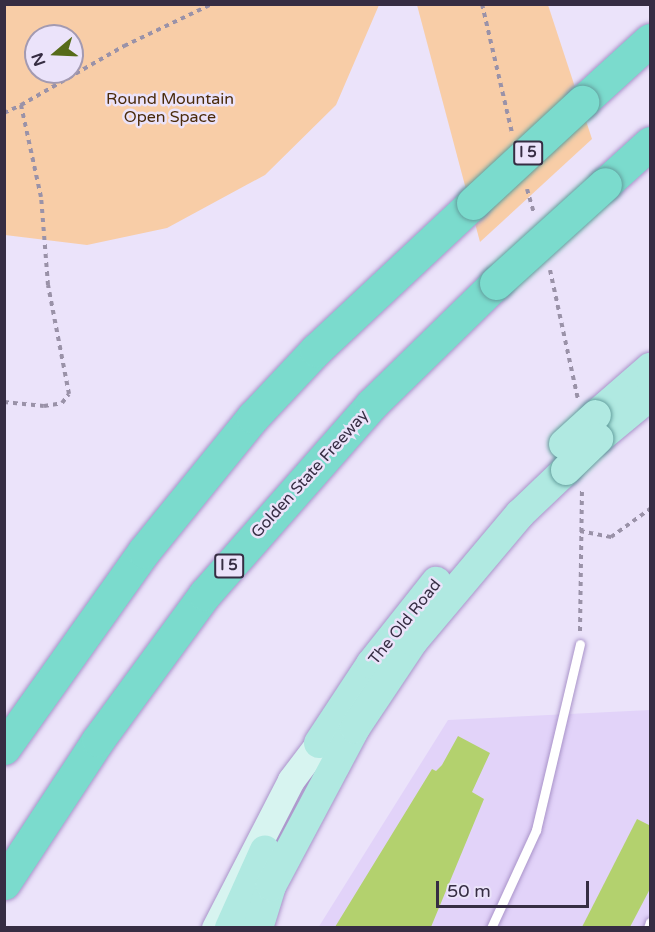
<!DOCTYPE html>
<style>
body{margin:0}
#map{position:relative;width:655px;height:932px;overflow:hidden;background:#ebe3fa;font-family:"Varela Round",sans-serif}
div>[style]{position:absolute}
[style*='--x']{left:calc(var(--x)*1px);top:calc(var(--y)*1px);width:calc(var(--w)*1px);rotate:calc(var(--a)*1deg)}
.built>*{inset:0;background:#e2d3f9}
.green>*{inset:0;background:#f8cda7}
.building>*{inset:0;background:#b3d16e}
.path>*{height:4px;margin-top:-2px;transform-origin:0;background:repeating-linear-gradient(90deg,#9a92a8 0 4.5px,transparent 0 9px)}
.roads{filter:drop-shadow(0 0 2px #a993c9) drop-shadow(0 0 2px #a993c9)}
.service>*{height:9px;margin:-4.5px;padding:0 4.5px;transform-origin:4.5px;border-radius:4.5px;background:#fff}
.secondary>*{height:27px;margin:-13.5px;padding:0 13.5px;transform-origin:13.5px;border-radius:13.5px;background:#d7f4f0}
.primary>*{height:30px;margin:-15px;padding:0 15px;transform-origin:15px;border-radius:15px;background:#b0e9e1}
.motorway>*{height:33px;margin:-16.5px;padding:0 16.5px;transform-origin:16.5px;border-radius:16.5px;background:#7bdbcd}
.bridges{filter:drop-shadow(0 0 2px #639e9d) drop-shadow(0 0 2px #639e9d)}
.primary-bridge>*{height:30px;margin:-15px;padding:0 15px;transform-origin:15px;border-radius:15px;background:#b0e9e1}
.motorway-bridge>*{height:33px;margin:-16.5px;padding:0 16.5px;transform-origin:16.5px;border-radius:16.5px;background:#7bdbcd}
span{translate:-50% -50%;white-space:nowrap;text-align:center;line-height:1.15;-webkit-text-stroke:5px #ebe3fa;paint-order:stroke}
.shield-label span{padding:2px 4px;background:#ebe3fa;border:2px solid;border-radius:4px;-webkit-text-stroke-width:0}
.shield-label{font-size:15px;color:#362d43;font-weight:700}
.park-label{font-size:16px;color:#4a2b0b}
.street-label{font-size:16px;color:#362d43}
.frame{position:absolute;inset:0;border:6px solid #362d43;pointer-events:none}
.north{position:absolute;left:24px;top:24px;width:60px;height:60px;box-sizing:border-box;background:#ebe3fa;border:2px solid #a39ab1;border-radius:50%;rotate:251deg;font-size:16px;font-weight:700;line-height:24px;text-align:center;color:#362d43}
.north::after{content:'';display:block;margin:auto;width:21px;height:27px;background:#566b19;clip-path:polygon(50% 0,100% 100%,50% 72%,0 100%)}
.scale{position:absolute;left:436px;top:881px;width:153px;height:27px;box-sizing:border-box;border:3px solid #362d43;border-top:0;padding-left:8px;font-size:18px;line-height:21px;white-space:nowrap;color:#362d43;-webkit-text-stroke:4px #ebe3fa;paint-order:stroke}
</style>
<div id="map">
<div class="built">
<i style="clip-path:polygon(650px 710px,650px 927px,318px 928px,448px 720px)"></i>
</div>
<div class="green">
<i style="clip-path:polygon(evenodd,5px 4px,379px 4px,379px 5px,336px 105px,265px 175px,167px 228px,87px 245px,5px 235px,5px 4px,36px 36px,72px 36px,72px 72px,36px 72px,36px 36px)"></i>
<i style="clip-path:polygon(417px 5px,548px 5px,592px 139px,480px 242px)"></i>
</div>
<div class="building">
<i style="clip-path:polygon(458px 736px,490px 753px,472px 792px,484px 799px,431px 927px,335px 927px,432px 769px,436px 771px,442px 765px)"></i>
<i style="clip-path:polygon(637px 819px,651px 826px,651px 887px,630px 927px,582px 927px)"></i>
</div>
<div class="path">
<i style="--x:482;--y:4;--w:132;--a:76.9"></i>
<i style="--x:4;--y:113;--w:19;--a:-25"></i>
<i style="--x:527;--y:189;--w:25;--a:74"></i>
<i style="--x:550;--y:270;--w:133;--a:77.8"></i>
<i style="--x:4;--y:402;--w:40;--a:5.7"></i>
<i style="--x:44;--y:406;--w:18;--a:-9"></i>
<i style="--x:62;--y:403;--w:11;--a:-52"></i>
<i style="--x:69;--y:394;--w:111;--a:-100.9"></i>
<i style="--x:48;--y:285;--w:88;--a:-94.5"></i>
<i style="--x:41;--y:197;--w:94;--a:-102.3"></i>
<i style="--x:21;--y:105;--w:119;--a:-29.8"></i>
<i style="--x:124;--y:46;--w:98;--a:-25.5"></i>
<i style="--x:580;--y:531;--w:32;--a:11"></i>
<i style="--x:611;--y:537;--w:48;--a:-35.7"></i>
<i style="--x:580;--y:631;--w:142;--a:-89.2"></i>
</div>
<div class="roads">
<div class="service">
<i style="--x:491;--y:928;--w:108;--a:-65.3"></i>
<i style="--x:536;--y:830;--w:191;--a:-76.7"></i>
<i style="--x:648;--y:928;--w:6;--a:-72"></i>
</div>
<div class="secondary">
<i style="--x:215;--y:928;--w:166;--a:-62.8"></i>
<i style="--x:291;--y:780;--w:46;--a:-52.9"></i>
</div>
<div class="primary">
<i style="--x:596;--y:415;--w:72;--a:-41"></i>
<i style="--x:598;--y:439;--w:67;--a:-39.6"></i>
<i style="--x:319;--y:743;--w:95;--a:-56.6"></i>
<i style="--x:371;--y:664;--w:105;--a:-51.6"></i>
<i style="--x:230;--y:928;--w:85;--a:-65.8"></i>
<i style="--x:258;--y:928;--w:44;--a:-72.8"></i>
<i style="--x:271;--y:886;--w:179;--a:-62"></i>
<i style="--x:355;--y:728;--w:105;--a:-56.3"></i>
<i style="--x:413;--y:641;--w:166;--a:-49.9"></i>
<i style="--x:520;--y:514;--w:64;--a:-43.7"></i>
</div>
<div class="motorway">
<i style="--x:582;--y:102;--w:92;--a:-42.4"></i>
<i style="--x:605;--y:184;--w:61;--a:-42.3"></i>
<i style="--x:4;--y:748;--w:242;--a:-54.6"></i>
<i style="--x:144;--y:551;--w:173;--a:-50.9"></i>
<i style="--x:253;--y:417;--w:92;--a:-46.8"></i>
<i style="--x:316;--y:350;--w:215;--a:-43.1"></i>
<i style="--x:4;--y:883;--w:171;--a:-56.7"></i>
<i style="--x:98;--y:740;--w:181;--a:-53.8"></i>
<i style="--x:205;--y:594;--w:252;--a:-48.7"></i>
<i style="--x:371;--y:405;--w:175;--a:-44.3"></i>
</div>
</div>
<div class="bridges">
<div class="primary-bridge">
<i style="--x:564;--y:444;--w:43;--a:-42.2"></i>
<i style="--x:566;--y:470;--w:45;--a:-44.1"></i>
</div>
<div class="motorway-bridge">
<i style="--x:473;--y:203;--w:149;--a:-42.8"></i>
<i style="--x:496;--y:283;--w:147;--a:-42.2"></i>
</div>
</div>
<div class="shield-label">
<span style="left:528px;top:153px">I 5</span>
<span style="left:229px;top:566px">I 5</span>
</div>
<div class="park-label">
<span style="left:170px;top:108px">Round Mountain<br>Open Space</span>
</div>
<div class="street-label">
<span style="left:310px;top:474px;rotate:-48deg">Golden State Freeway</span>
<span style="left:405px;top:622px;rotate:-51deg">The Old Road</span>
</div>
<div class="frame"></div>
<div class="north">N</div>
<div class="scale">50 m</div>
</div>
